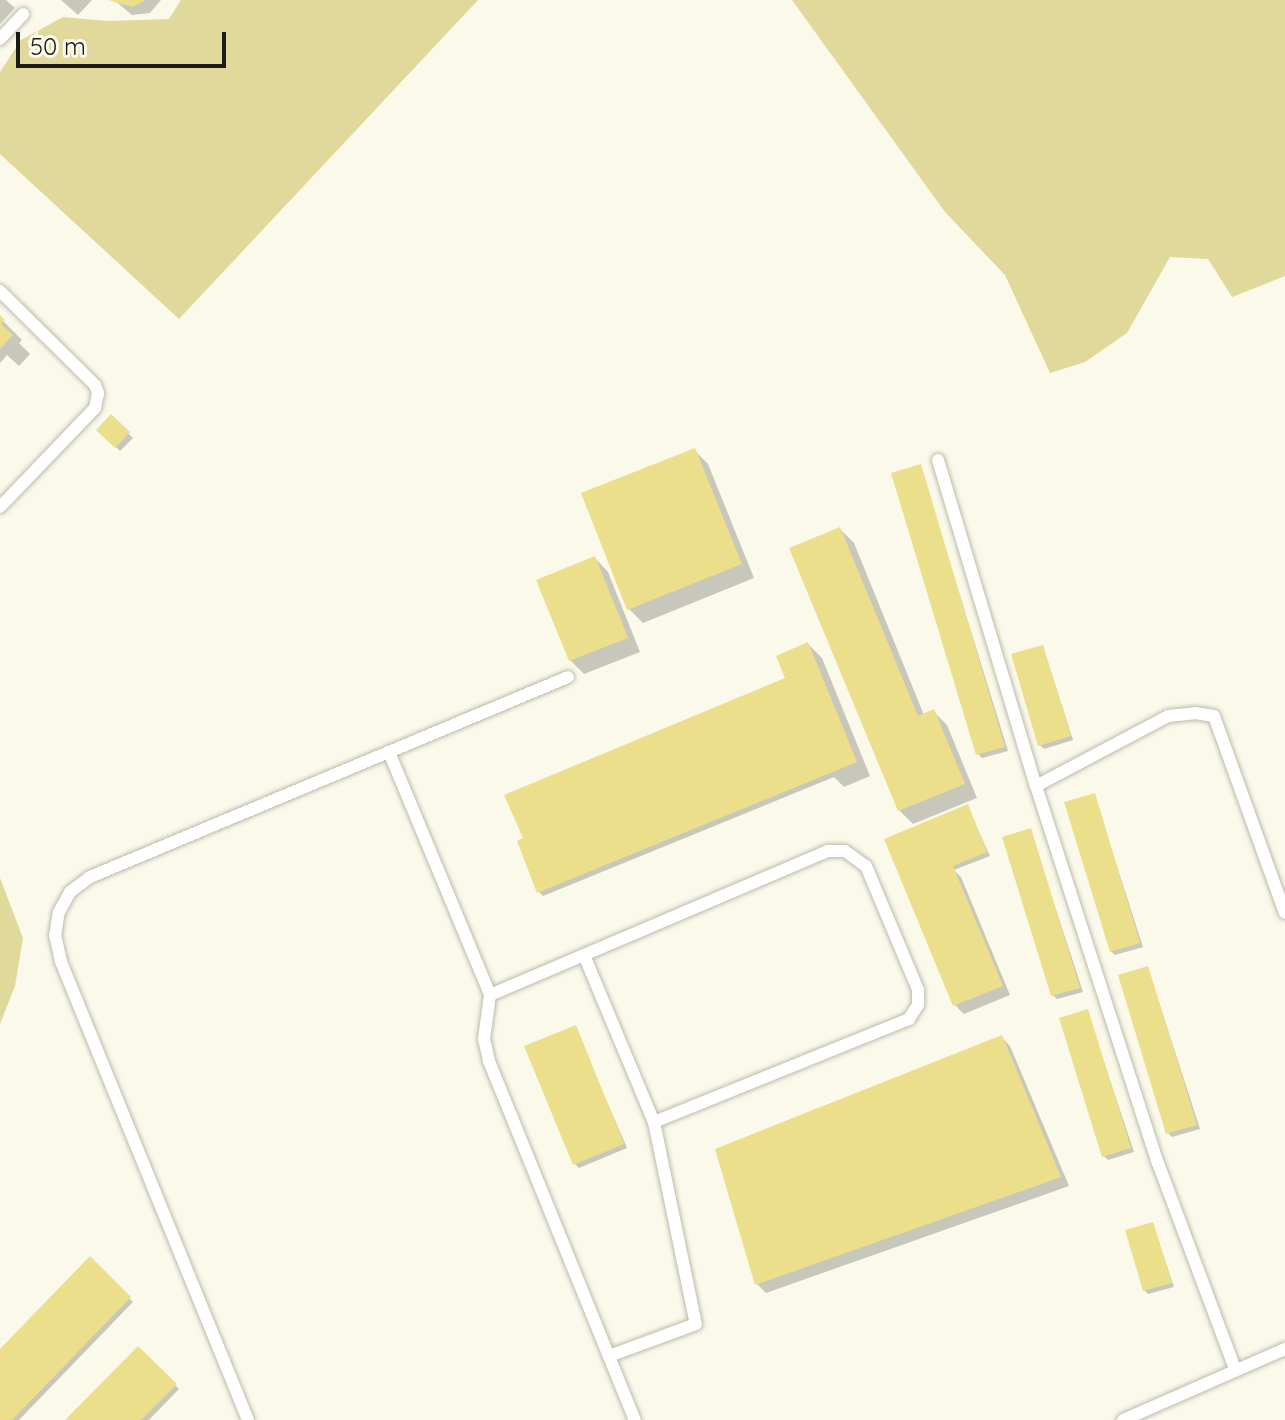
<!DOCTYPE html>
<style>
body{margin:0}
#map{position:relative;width:1285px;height:1420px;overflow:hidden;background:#faf9ea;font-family:Quicksand,sans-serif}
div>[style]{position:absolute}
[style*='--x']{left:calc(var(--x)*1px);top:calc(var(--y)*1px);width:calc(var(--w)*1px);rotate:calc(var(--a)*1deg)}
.green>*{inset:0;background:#e1d99b}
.shadow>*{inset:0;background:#0003}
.building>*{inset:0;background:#ebdf8c}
.roads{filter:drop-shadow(0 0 2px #bcbaac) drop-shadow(0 0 2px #bcbaac)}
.service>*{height:12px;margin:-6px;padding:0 6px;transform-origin:6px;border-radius:6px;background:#fff}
span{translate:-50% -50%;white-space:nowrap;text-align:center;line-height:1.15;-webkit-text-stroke:8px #faf9ea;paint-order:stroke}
.scale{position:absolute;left:16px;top:32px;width:210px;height:36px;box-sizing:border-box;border:4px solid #1c1b16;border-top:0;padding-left:10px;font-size:24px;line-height:28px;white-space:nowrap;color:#1c1b16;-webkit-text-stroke:6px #faf9ea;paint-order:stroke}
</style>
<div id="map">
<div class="green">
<i style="clip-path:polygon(181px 0,478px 0,179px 319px,0 154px,0 72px,21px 40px,63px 17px,107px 21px,169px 19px)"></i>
<i style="clip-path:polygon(792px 0,1285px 0,1285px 276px,1232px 297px,1208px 259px,1170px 257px,1127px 333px,1085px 362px,1050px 373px,1005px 275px,945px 212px)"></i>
<i style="clip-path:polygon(0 878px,23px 938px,15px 986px,0 1024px)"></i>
</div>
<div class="shadow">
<i style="clip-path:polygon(0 0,6px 0,15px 8px,0 24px)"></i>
<i style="clip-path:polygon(61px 0,92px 0,78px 15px)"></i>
<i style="clip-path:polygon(114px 0,161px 0,150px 13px,132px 15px)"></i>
<i style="clip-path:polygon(0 318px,22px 340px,19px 343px,30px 354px,19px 366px,7px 355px,0 363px)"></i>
<i style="clip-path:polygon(111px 417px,133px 438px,120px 451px,98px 430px)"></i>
<i style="clip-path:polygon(694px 450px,708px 464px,754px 578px,643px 623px,629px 609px)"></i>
<i style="clip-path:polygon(920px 466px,1008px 751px,982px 758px,978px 754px)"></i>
<i style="clip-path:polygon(840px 529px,854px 543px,924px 715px,933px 711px,947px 725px,977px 798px,913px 824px,899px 810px)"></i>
<i style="clip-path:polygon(595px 558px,608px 572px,640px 652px,584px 674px,570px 660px)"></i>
<i style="clip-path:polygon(808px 644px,822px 658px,870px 776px,844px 787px,834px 777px,543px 896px,539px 892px,787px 677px)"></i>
<i style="clip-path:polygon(1043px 647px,1073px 740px,1044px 749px,1040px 745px)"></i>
<i style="clip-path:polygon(1094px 795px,1143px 947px,1115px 955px,1111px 951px)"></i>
<i style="clip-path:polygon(967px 806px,990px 856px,954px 870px,961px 877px,1010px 995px,964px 1014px,955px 1005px,886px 840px)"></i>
<i style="clip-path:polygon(1030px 830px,1083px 992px,1057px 999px,1053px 995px)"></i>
<i style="clip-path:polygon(1148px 968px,1200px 1129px,1172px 1137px,1168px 1133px)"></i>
<i style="clip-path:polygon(1087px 1011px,1134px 1152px,1108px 1160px,1104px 1156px)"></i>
<i style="clip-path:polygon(575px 1028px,627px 1148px,579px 1168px,575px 1164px)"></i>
<i style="clip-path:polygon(1001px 1037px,1010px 1046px,1069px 1186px,766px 1293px,757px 1284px)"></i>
<i style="clip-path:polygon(1153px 1224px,1174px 1287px,1148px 1294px,1144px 1290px)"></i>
<i style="clip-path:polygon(90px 1259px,133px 1302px,19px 1420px,0 1420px,0 1352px)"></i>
<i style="clip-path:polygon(138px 1349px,179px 1389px,149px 1420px,68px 1420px)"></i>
</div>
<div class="building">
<i style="clip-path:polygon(109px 0,146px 0,132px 7px)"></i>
<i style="clip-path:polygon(0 315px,5px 320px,1px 324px,13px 335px,0 349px)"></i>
<i style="clip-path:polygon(111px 414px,130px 432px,115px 448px,96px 430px)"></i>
<i style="clip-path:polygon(695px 448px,742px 564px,627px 610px,581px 493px)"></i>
<i style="clip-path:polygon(921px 464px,1005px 747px,976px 755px,891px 473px)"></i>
<i style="clip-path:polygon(840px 527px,918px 716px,934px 709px,965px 784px,898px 811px,789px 548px)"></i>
<i style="clip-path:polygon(595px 556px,628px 638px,569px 661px,536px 580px)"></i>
<i style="clip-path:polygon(808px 642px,857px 762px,537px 893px,517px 841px,523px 838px,504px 795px,785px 678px,776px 656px)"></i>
<i style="clip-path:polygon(1043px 645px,1071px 736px,1038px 746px,1011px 654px)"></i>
<i style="clip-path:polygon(1095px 793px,1140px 943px,1110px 952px,1064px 802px)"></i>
<i style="clip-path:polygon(968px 804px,987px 852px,953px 866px,1003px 986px,953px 1006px,884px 839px)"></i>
<i style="clip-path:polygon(1031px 828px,1080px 988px,1051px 996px,1002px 837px)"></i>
<i style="clip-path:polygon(1148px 966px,1197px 1125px,1166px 1134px,1118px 975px)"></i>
<i style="clip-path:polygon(1088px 1009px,1131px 1148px,1102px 1157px,1059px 1018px)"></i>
<i style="clip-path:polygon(576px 1025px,624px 1144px,573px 1165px,524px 1046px)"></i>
<i style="clip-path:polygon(1002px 1035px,1061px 1177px,755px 1285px,715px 1149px)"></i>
<i style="clip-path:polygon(1153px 1222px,1172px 1283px,1143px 1291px,1125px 1230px)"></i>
<i style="clip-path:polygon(90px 1256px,131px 1297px,12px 1420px,0 1420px,0 1349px)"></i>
<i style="clip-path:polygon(138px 1346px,177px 1384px,141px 1420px,65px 1420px)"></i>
</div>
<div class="roads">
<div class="service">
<i style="--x:0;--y:39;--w:34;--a:-47"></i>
<i style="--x:0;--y:291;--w:134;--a:44.7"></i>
<i style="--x:95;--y:385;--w:9;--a:69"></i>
<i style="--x:98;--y:393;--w:15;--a:101"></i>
<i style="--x:95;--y:408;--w:137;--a:133.8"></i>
<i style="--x:938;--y:460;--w:340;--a:73.3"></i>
<i style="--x:1036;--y:786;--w:396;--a:72.1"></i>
<i style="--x:1158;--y:1163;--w:220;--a:69.5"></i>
<i style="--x:389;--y:752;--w:263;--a:67.4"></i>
<i style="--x:490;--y:995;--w:44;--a:97.8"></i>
<i style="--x:484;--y:1039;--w:23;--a:77"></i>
<i style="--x:489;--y:1061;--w:388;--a:67.9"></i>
<i style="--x:1036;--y:786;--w:149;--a:-27.9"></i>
<i style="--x:1168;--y:716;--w:27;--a:-6"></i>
<i style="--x:1195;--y:713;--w:19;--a:9"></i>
<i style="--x:1214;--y:716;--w:209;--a:70.2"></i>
<i style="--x:584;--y:955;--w:181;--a:67.3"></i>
<i style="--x:490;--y:995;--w:366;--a:-23.1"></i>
<i style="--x:827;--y:851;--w:18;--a:0"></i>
<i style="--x:845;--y:851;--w:26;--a:36"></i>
<i style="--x:866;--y:866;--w:134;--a:67.2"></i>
<i style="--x:918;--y:990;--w:15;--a:90"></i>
<i style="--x:918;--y:1005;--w:17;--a:123"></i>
<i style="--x:909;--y:1019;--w:275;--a:158"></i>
<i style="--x:654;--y:1122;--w:206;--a:78.3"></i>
<i style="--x:696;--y:1324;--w:93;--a:159.8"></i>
<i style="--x:248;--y:1420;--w:496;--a:-112.2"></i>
<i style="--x:61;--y:961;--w:26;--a:-103"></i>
<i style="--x:55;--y:936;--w:24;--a:-81"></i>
<i style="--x:59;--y:912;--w:23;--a:-61"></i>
<i style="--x:70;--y:892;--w:25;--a:-37"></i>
<i style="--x:90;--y:877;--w:518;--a:-22.7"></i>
<i style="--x:1123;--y:1420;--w:177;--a:-23.7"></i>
</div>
</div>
<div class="scale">50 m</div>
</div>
